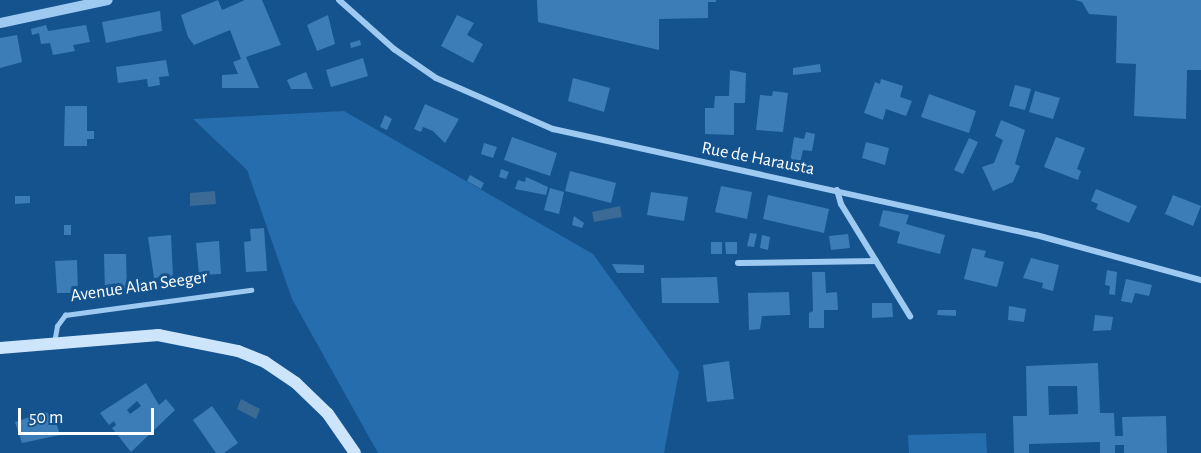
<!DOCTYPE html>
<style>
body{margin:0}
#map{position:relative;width:1201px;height:453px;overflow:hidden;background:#14538e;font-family:"Alegreya Sans",sans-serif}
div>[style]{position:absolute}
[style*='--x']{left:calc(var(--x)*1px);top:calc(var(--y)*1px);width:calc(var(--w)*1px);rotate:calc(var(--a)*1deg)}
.green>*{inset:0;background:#266dad}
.water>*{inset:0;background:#3b6a95}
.building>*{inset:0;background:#3c7db7}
.service>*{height:4.5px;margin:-2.25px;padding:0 2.25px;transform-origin:2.25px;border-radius:2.25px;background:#9ecaf1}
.minor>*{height:6px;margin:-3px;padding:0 3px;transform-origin:3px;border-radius:3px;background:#9ecaf1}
.tertiary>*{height:10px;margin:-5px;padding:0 5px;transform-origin:5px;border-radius:5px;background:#9ecaf1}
.secondary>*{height:12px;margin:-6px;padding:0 6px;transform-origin:6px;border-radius:6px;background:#cce5fb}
span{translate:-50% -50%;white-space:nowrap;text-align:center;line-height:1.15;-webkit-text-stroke:6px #14538e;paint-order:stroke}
.street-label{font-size:18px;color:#fff}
.scale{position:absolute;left:18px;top:408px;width:136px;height:27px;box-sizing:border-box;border:3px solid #fff;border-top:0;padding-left:8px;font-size:18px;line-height:21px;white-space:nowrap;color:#fff;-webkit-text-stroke:4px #14538e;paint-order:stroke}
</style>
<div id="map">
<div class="green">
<i style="clip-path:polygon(344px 111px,593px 254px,679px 372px,664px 453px,378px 453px,292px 299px,247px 170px,193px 119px)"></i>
<i style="clip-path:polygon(986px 433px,987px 453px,909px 453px,908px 435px)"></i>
</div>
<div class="water">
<i style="clip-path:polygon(215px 191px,216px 204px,190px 206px,190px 193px)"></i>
<i style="clip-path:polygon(620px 206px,622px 217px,594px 222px,592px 212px)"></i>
<i style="clip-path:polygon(241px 399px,260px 409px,256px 419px,237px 409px)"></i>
</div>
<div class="building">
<i style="clip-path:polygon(218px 0,222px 10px,245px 0,262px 0,281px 45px,246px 57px,259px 88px,222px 88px,222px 75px,238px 74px,233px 62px,241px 59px,230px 30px,194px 45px,188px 37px,181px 15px)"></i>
<i style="clip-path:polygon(537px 0,716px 0,716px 2px,708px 2px,708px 18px,659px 19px,659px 50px,538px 22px)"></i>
<i style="clip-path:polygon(1075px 0,1201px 0,1201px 70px,1187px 70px,1186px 119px,1134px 116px,1136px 64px,1116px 63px,1117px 16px,1089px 14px,1082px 2px)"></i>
<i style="clip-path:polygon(160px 11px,162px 31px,106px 43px,102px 22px)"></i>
<i style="clip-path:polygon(328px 15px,335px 44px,317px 51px,307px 25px)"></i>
<i style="clip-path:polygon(457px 15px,474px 23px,467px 35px,483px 44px,473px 63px,441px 46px)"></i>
<i style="clip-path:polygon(46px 25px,48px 31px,86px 25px,90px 42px,73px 45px,75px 51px,53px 55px,50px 43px,41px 44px,39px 33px,32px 35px,31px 29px)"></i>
<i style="clip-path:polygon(17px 35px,22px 62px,0 68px,0 38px)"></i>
<i style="clip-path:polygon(360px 40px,361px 45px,351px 48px,350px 43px)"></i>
<i style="clip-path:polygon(363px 58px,368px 76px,331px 87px,326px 70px)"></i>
<i style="clip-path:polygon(166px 60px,169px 76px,159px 77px,160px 85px,148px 87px,147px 79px,118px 83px,116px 67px)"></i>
<i style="clip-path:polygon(820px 64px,821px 72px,793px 75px,793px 68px)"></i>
<i style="clip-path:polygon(730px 70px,746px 73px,745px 103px,734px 103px,734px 135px,705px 134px,705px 108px,714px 108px,715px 96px,729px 96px)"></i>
<i style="clip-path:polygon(306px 72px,313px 89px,291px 89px,287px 80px)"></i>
<i style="clip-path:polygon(573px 78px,610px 88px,604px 112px,568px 101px)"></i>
<i style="clip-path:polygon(881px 79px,903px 86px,900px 97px,912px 101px,906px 116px,886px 109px,883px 120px,864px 113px,875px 82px,880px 84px)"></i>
<i style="clip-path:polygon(1015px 85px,1031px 89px,1025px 110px,1009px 106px)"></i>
<i style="clip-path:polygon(773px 91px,788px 93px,783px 132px,756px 130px,760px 95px,772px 96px)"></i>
<i style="clip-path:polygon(1035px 91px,1060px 98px,1053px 119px,1029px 112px)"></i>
<i style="clip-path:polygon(929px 94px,976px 111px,969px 133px,921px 117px)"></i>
<i style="clip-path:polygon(425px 104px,459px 119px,445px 143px,433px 131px,423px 127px,421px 132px,414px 129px)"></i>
<i style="clip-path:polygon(65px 106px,87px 106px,87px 131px,94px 131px,94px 139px,87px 139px,87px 146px,64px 146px)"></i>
<i style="clip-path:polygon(385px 115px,392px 119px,387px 130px,380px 127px)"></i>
<i style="clip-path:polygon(1001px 120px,1025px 130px,1015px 164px,1020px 166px,1013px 182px,993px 191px,982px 167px,994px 163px,1003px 140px,995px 136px)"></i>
<i style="clip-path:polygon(806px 132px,815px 134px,812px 151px,803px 150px,798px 172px,789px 169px,794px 137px,804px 139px)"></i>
<i style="clip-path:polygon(512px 137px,557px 153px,550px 176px,504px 160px)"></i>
<i style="clip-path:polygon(1056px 137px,1085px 148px,1077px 169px,1081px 171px,1078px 180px,1044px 167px)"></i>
<i style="clip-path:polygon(969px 138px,978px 142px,963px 174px,954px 170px)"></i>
<i style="clip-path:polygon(866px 142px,889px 148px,885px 165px,862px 158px)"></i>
<i style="clip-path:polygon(484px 143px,497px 147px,493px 158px,481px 154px)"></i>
<i style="clip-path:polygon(501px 169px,509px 172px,506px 179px,499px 177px)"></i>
<i style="clip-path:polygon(570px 171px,616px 183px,611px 203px,565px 191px)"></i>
<i style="clip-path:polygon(470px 175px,484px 183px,481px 189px,467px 181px)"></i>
<i style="clip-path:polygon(526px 177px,548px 187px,546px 195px,515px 189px,518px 180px,525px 182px)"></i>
<i style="clip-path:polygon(721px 186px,752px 192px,747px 219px,715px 212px)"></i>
<i style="clip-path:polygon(550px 188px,564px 192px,559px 214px,544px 210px)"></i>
<i style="clip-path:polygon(1096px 189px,1137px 206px,1129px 223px,1096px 209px,1098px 204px,1091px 201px)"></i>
<i style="clip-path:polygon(651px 192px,688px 197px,684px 221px,647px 215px)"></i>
<i style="clip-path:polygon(768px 195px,829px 209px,824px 233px,763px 219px)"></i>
<i style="clip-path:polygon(1173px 195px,1201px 206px,1193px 226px,1165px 214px)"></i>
<i style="clip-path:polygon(15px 196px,30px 196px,30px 203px,15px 204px)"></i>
<i style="clip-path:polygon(883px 210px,909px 215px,906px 224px,945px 235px,940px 254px,897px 243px,900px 232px,879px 226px)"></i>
<i style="clip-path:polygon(574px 216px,584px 223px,582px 228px,572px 225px)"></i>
<i style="clip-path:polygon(64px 225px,71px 225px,71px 235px,64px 235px)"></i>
<i style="clip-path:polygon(264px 228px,267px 271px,246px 272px,244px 242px,251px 241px,250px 229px)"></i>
<i style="clip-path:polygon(750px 233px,757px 234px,754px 247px,747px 246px)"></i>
<i style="clip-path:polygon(848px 234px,850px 248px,831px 250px,829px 236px)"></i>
<i style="clip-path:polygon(171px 235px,173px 276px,154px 278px,148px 237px)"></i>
<i style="clip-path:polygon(762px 235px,770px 237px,768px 250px,760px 248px)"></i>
<i style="clip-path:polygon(219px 241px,221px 274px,199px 275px,196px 243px)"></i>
<i style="clip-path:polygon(711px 242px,722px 242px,722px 254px,711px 254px)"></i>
<i style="clip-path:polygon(725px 242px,737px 242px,737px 254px,726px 254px)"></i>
<i style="clip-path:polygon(972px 248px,986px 251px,984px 257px,1004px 262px,997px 287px,964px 279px)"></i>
<i style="clip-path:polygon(104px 254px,126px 254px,127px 291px,105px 291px)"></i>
<i style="clip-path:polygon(1031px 258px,1059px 265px,1053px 291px,1042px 288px,1043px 283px,1023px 278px)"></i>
<i style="clip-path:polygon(77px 260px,78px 293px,57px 293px,55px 261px)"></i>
<i style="clip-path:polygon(612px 264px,644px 265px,644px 273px,617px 273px)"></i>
<i style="clip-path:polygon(1107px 270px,1117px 272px,1115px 295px,1109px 294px,1110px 286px,1105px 285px)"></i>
<i style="clip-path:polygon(812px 272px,825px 272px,826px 293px,837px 292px,838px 310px,824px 310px,824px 328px,809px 328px,809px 313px,813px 311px)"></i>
<i style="clip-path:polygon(717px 277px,719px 303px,662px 303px,661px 278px)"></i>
<i style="clip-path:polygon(1126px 279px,1152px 285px,1149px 296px,1135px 293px,1132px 303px,1121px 301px)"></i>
<i style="clip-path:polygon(789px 292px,790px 315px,762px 316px,760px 329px,749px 330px,748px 293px)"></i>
<i style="clip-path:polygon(872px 303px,892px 303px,893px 317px,872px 318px)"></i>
<i style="clip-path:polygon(1009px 306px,1026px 309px,1024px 322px,1008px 320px)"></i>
<i style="clip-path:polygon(938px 310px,956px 310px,956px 316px,937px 315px)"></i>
<i style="clip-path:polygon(1095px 315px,1113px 317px,1111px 330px,1093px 331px)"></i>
<i style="clip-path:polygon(729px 361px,734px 399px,707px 402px,703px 365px)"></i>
<i style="clip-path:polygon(evenodd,1098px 363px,1100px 413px,1114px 413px,1115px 436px,1123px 436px,1122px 417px,1166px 416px,1167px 453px,1124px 453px,1124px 445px,1115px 445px,1115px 453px,1100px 453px,1100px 442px,1029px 444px,1029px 453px,1014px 453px,1013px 416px,1027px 416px,1026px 366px,1098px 363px,1048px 386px,1077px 386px,1078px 414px,1049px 415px,1048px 386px)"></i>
<i style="clip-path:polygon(evenodd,146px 383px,159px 405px,166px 399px,175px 410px,131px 452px,112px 428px,116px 425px,114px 421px,109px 425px,100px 413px,146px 383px,137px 401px,141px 406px,130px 414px,127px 410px,137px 401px)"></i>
<i style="clip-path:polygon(212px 406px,238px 443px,224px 453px,216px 453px,193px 420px)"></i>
<i style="clip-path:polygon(45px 412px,54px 416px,60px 435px,22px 443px,15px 422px)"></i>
</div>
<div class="service">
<i style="--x:54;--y:343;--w:17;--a:-80"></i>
<i style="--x:57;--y:326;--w:14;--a:-54"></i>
<i style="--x:65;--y:315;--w:188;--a:-7.7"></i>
</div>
<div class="minor">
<i style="--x:339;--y:0;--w:74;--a:41.7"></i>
<i style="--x:394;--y:49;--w:51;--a:34.6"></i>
<i style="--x:436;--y:78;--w:128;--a:23.6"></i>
<i style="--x:553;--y:129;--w:494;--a:12.4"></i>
<i style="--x:1036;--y:235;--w:171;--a:15.3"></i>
<i style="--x:837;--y:190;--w:15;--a:74"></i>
<i style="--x:841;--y:204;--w:132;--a:58.4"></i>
<i style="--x:738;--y:263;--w:138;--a:-0.8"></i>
</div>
<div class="tertiary">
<i style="--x:0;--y:23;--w:110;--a:-12"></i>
</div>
<div class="secondary">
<i style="--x:0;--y:348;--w:159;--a:-4.7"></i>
<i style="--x:158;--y:335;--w:82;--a:11.3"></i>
<i style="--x:238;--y:351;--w:29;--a:22"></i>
<i style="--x:265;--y:362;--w:37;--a:34"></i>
<i style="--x:296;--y:383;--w:45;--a:44.1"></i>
<i style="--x:328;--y:414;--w:47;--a:55.3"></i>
</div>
<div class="street-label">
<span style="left:758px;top:159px;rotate:11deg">Rue de Harausta</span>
<span style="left:139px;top:287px;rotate:-8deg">Avenue Alan Seeger</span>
</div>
<div class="scale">50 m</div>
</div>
